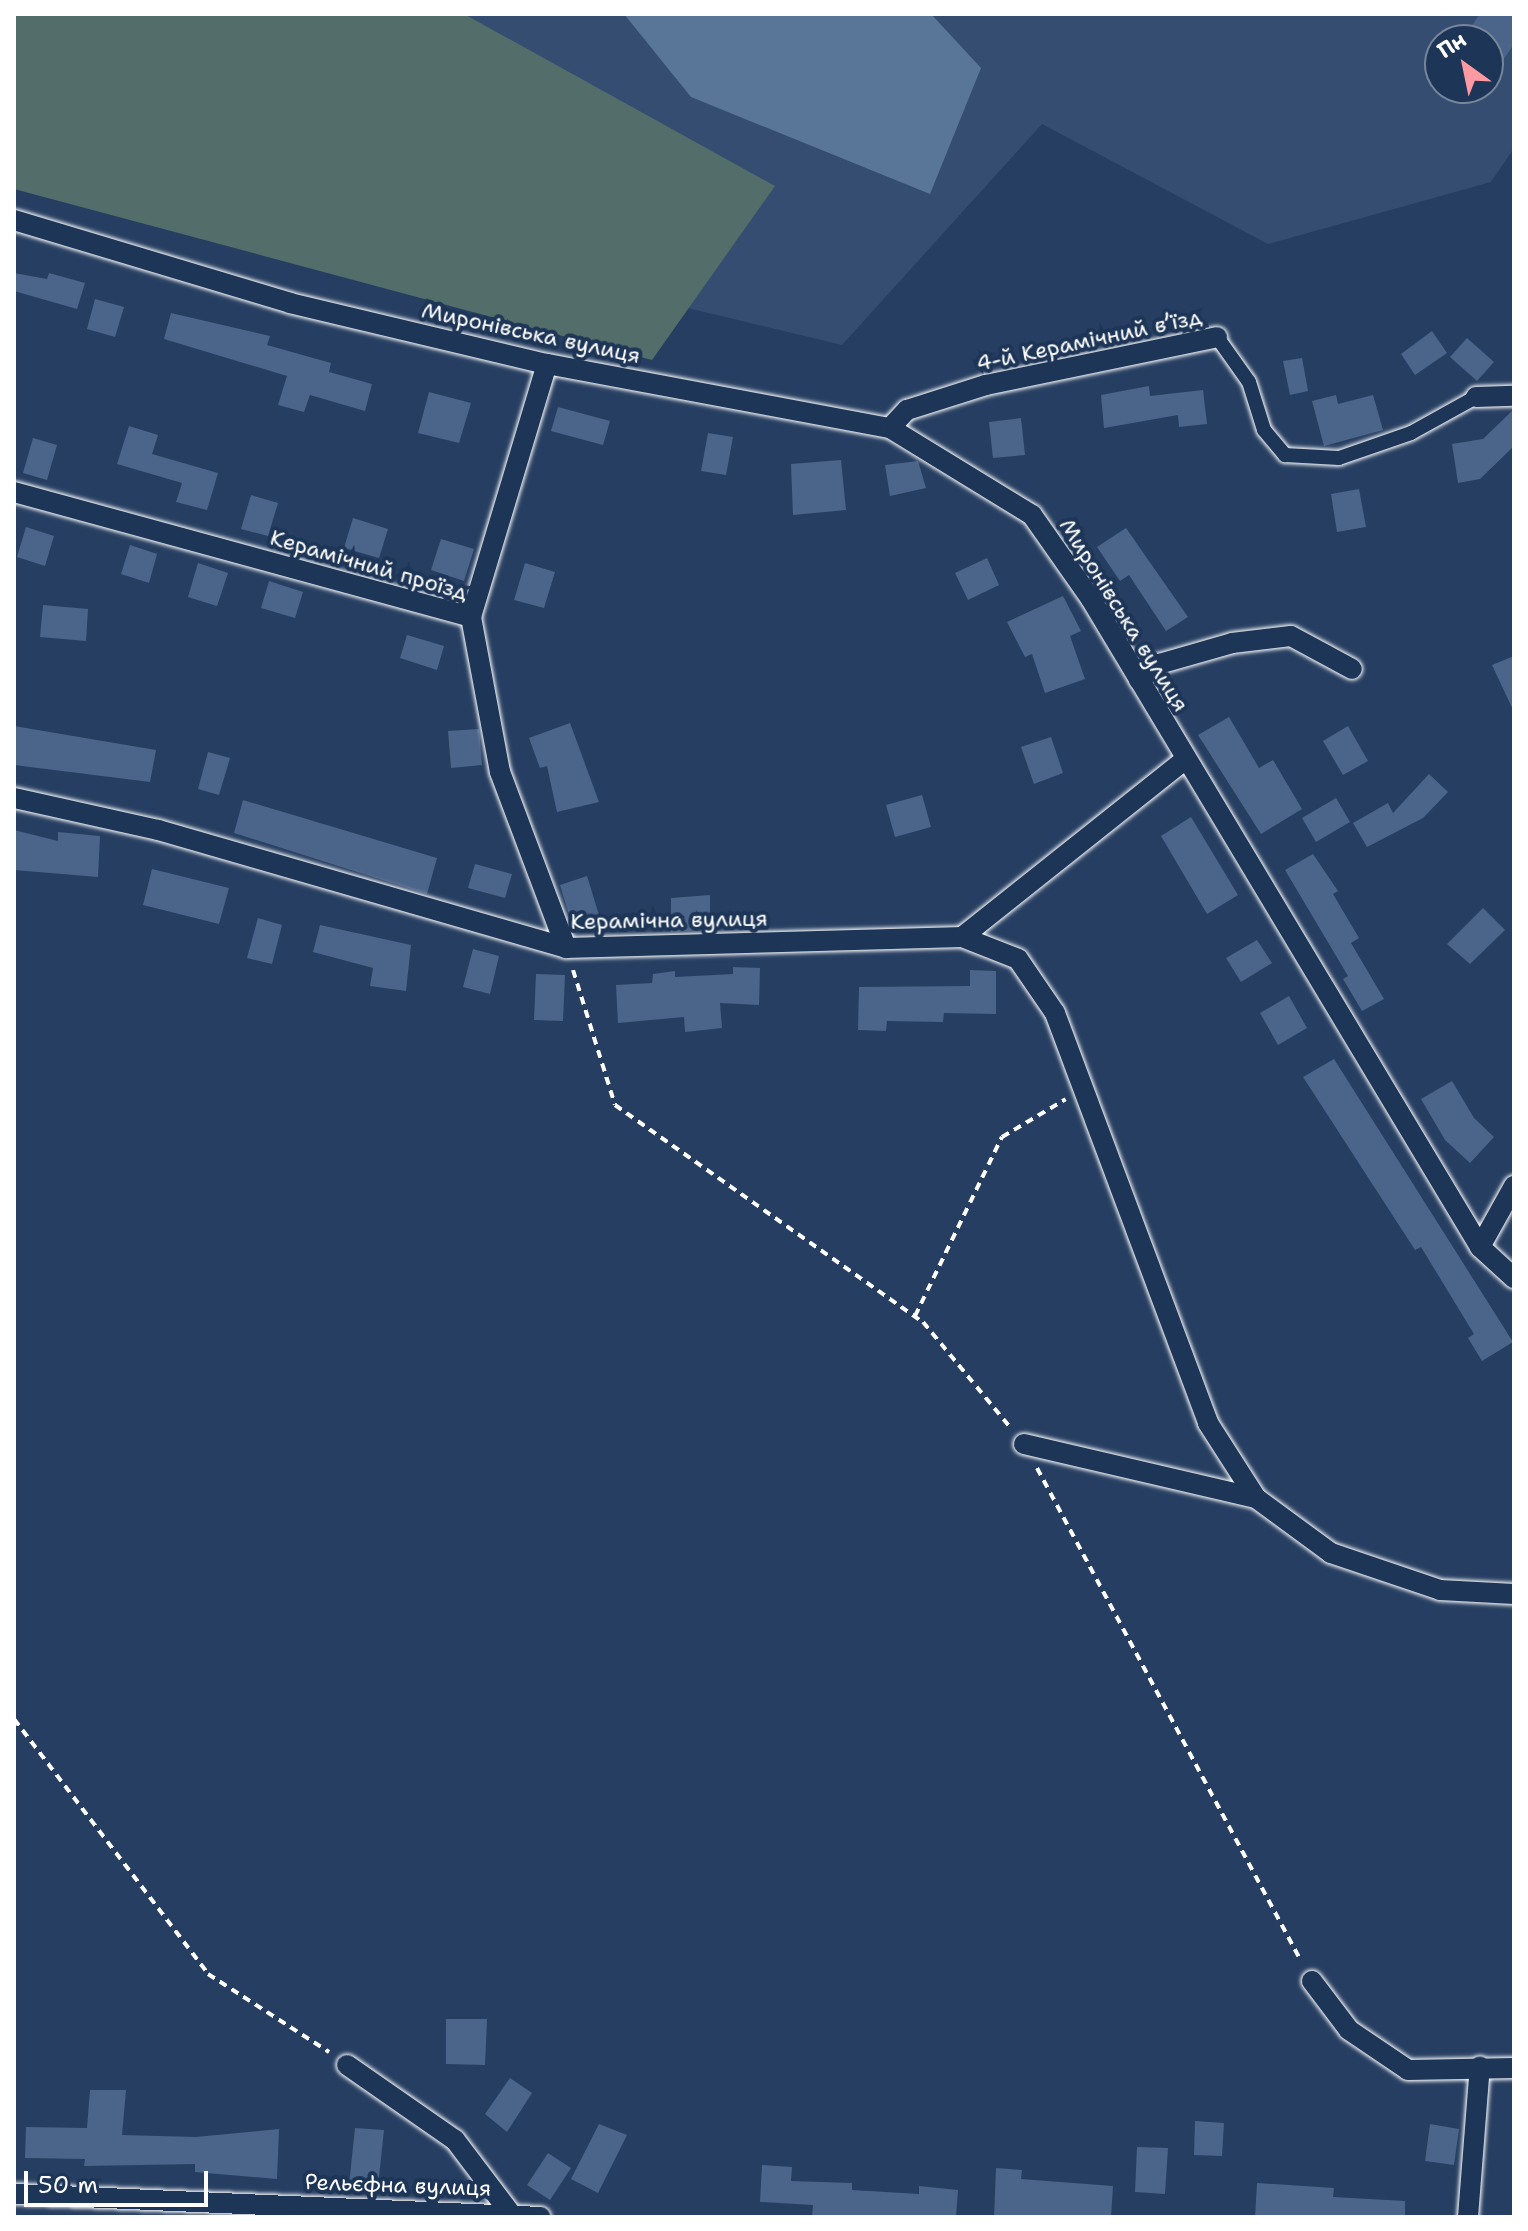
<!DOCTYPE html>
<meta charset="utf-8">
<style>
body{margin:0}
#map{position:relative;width:1528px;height:2231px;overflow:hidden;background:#263e61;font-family:"Shantell Sans",sans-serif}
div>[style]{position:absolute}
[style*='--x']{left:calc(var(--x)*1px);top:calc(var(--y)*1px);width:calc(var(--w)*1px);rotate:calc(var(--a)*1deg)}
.built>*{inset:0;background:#354d70}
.green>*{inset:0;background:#536d6a}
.water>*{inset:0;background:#597698}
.building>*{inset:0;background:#4b6489}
.path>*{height:4px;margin-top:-2px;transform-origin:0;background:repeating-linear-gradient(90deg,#fff 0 8px,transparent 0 14px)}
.roads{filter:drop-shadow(0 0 2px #fff) drop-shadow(0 0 2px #fff)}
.pedestrian>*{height:14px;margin:-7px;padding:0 7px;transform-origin:7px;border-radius:7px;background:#1d3557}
.minor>*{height:20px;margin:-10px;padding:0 10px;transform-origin:10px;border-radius:10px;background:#1d3557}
span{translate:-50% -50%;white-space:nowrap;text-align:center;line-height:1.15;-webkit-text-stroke:8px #1d3557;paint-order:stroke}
.street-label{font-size:22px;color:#fff}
.frame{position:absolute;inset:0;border:16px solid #fff;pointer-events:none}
.north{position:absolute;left:1424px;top:24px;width:80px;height:80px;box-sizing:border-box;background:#1d3557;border:2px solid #77869a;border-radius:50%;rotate:327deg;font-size:22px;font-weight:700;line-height:32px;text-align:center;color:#fff}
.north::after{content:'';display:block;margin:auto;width:28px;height:36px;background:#ff9aa2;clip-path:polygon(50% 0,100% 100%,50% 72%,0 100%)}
.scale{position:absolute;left:24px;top:2171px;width:184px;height:36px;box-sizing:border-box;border:4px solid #fff;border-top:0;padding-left:10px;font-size:24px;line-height:28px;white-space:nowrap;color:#fff;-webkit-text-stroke:6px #1d3557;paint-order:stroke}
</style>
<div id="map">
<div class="built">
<i style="clip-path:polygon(evenodd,14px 14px,1514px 14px,1514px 148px,1491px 182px,1268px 244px,1042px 124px,842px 345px,14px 147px,14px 14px,1440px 40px,1488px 40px,1488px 88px,1440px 88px,1440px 40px)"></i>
</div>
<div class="green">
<i style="clip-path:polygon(14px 14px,464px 14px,775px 186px,652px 360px,14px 189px)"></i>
</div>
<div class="water">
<i style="clip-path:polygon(624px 14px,931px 14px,981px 68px,930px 194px,691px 97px)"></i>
</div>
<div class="building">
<i style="clip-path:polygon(1480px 14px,1514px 14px,1514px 44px,1488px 82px,1488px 40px,1462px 40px)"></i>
<i style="clip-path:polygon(14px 273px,47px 279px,49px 273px,85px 283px,77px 309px,14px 291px)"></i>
<i style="clip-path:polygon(95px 299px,124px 307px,115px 337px,87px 329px)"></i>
<i style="clip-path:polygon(171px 313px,270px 336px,267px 345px,331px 363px,329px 372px,372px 384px,365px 411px,310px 395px,304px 412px,278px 405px,287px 376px,164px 339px)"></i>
<i style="clip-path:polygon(1432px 331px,1447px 353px,1415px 375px,1401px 354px)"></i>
<i style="clip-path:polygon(1467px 338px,1494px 362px,1477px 381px,1450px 357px)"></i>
<i style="clip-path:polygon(1302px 358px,1308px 391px,1290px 395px,1283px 361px)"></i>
<i style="clip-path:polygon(1149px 386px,1150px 396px,1203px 390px,1207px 424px,1179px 427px,1178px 415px,1104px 428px,1101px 395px)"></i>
<i style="clip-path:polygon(429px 392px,471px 403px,459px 443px,418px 433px)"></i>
<i style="clip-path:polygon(1336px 395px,1338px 404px,1373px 395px,1383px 430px,1324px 446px,1312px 401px)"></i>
<i style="clip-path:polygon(558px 407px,610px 421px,603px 445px,551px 431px)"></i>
<i style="clip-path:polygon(1514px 409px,1514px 446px,1480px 479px,1458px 483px,1452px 444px,1483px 439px)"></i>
<i style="clip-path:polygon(1021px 418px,1025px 455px,993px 458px,989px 422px)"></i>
<i style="clip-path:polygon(129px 426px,158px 435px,152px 454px,218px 473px,207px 510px,176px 502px,182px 483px,117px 464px)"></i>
<i style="clip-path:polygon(708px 433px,733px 437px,726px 475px,701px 471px)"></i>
<i style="clip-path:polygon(33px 438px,57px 445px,47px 480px,23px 473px)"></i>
<i style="clip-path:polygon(841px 460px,846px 510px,793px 515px,791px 464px)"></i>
<i style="clip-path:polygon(918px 461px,926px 488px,890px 496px,885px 465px)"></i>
<i style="clip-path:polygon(1359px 489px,1366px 527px,1337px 532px,1331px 494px)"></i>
<i style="clip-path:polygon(251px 495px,278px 503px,268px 536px,241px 529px)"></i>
<i style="clip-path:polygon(353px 518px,388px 529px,379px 558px,344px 548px)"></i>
<i style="clip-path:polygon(26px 527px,54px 536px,45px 566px,17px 557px)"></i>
<i style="clip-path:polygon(1126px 528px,1188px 617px,1166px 631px,1129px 575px,1120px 581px,1097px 547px)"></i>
<i style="clip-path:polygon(441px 539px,474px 549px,464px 581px,431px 570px)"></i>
<i style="clip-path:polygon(130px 545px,157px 554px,149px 583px,121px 574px)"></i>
<i style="clip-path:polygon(987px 558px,999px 585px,968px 600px,955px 573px)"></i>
<i style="clip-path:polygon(198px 563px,228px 573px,217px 606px,188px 597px)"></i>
<i style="clip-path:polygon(525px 563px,555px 572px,544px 608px,514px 600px)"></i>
<i style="clip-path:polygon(269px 581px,303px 592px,295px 618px,261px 608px)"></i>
<i style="clip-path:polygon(1063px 596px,1081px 631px,1070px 636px,1085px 679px,1045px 693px,1032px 654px,1025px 657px,1007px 622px)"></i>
<i style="clip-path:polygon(43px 605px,88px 609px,86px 641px,40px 637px)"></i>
<i style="clip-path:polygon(407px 635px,444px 646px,437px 670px,400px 658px)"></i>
<i style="clip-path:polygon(1514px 656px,1514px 712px,1492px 665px)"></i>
<i style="clip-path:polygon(1229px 717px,1259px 768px,1273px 760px,1302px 809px,1261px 834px,1198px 735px)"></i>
<i style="clip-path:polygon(570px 723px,599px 802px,557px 812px,547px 766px,540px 768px,529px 738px)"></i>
<i style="clip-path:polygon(14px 726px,156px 750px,150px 782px,14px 765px)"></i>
<i style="clip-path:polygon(1348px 726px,1368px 761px,1343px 775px,1323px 741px)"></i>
<i style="clip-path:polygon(479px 729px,482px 765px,451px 768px,448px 731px)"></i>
<i style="clip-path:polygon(1051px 737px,1063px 773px,1034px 784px,1021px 747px)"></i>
<i style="clip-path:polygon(208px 752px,230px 758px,219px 795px,198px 789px)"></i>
<i style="clip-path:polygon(1429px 774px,1448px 792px,1423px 818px,1367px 847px,1353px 823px,1388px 803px,1393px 813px)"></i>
<i style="clip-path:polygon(922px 795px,931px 827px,895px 837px,886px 805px)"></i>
<i style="clip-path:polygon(1336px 798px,1350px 822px,1316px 842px,1302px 818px)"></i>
<i style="clip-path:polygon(243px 800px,437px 858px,427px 894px,234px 833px)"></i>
<i style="clip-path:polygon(1191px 817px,1238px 895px,1207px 914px,1161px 836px)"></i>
<i style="clip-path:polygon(14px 830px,58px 841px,58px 832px,100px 836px,98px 877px,14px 870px)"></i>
<i style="clip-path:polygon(1313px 854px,1338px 891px,1333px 894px,1359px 938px,1351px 943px,1384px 999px,1362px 1011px,1343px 979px,1348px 976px,1285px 870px)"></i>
<i style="clip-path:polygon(475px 864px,512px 874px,505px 898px,468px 888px)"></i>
<i style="clip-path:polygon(152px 869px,229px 888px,219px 924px,143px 905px)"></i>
<i style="clip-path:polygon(587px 876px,599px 915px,572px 924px,560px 885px)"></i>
<i style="clip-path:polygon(710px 895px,710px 929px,671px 932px,671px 898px)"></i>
<i style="clip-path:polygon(1483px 908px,1505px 930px,1470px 964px,1447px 944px)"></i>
<i style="clip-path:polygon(258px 918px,282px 925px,272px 964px,247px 958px)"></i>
<i style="clip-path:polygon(320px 925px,411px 945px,406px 991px,370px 986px,373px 968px,313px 952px)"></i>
<i style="clip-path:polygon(1257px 940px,1272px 963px,1241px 982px,1226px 958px)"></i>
<i style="clip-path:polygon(473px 949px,499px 956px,490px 994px,463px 987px)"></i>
<i style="clip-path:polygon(733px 967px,760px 968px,759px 1005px,720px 1003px,722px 1028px,685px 1032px,684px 1017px,618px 1023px,616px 985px,652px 983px,653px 974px,675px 971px,675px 977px,733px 974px)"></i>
<i style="clip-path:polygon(970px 970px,996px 971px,996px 1014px,944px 1013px,943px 1022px,887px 1021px,886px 1031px,858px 1030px,859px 987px,970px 986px)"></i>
<i style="clip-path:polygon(536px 974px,565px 975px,563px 1021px,534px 1020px)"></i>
<i style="clip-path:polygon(1289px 996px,1307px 1028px,1278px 1045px,1260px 1013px)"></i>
<i style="clip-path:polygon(1334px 1059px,1513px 1342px,1482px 1361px,1468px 1338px,1474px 1334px,1421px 1247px,1415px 1250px,1303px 1077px)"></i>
<i style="clip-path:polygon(1452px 1081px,1474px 1118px,1494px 1137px,1470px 1163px,1445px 1140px,1421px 1099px)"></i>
<i style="clip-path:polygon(446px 2019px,487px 2019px,485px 2065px,446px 2064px)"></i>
<i style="clip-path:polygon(510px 2078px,532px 2093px,507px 2132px,485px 2114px)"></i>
<i style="clip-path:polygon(90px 2090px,126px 2090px,122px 2135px,196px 2137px,279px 2129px,277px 2179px,195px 2172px,195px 2164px,84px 2166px,85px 2159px,25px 2158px,26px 2127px,87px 2128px)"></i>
<i style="clip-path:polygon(1195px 2121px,1224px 2123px,1222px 2156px,1194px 2155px)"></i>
<i style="clip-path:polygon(599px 2124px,627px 2135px,598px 2193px,571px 2179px)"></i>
<i style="clip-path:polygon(1430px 2124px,1459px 2129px,1454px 2165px,1425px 2161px)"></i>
<i style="clip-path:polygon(355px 2128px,384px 2130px,378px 2186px,349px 2185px)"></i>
<i style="clip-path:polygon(1137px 2147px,1168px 2148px,1165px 2194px,1135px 2192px)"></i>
<i style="clip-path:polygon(548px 2153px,571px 2168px,550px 2200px,527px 2185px)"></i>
<i style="clip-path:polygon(762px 2165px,792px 2167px,791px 2181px,852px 2183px,852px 2190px,919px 2194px,919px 2186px,958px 2190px,956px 2217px,812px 2217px,813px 2205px,760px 2202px)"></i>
<i style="clip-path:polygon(996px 2168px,1022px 2170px,1021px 2179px,1113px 2186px,1111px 2217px,994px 2217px)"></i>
<i style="clip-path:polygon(1257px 2183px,1334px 2188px,1333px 2197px,1405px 2201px,1405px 2217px,1255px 2217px)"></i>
</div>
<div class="path">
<i style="--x:573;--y:970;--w:141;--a:72.7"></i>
<i style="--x:615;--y:1105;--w:377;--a:35.2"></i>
<i style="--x:923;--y:1322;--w:136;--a:50.4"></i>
<i style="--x:915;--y:1316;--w:199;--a:-64.1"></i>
<i style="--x:1002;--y:1137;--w:74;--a:-30.7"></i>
<i style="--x:1037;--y:1468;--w:559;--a:61.83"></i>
<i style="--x:14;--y:1719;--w:320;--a:52.7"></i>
<i style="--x:208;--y:1974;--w:144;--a:32.8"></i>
</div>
<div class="roads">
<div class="pedestrian">
<i style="--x:1217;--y:337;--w:55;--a:54.6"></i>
<i style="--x:1249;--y:382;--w:50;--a:72.6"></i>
<i style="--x:1264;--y:430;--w:33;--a:50"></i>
<i style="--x:1285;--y:455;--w:54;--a:3.2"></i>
<i style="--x:1339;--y:458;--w:76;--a:-19.1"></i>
<i style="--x:1411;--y:433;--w:74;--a:-29"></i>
</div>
<div class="minor">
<i style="--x:14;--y:220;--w:288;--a:16.7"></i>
<i style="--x:290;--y:303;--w:264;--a:13.4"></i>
<i style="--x:547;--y:364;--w:349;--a:10.6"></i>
<i style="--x:890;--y:428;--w:167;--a:31.5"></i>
<i style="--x:1032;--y:515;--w:103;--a:54.9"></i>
<i style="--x:1091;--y:599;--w:756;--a:59.02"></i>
<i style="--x:1480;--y:1247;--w:46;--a:42.4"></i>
<i style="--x:1476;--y:397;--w:38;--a:-2"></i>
<i style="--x:890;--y:428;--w:25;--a:-47"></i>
<i style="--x:907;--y:410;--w:83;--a:-17.6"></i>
<i style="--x:986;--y:385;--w:236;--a:-11.7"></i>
<i style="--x:14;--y:492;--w:474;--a:15.3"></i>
<i style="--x:471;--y:617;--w:158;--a:79.4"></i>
<i style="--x:500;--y:772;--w:188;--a:69.4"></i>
<i style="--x:471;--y:617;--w:264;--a:-73.3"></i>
<i style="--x:1139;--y:680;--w:26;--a:-39"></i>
<i style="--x:1159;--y:664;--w:76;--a:-16"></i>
<i style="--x:1232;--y:643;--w:59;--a:-6.8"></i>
<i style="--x:1291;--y:636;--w:69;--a:28.4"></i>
<i style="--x:14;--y:798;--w:148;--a:12.5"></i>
<i style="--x:158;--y:830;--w:425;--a:16.1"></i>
<i style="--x:566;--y:948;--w:396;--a:-1.6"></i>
<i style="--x:962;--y:937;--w:286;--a:-38.5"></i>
<i style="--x:962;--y:937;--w:60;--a:21.4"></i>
<i style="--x:1018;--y:959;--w:65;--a:55.6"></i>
<i style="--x:1055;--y:1013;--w:438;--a:69.5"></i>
<i style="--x:1208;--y:1423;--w:89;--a:57.4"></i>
<i style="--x:1256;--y:1498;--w:93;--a:36.3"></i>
<i style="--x:1331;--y:1553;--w:115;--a:18.7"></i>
<i style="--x:1440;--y:1590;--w:74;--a:3.1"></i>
<i style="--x:1480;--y:1247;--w:70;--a:-60.9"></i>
<i style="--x:1024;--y:1444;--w:238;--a:13.1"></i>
<i style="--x:1312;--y:1981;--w:61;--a:52.9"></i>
<i style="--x:1349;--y:2030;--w:71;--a:34.1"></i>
<i style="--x:1408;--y:2070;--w:106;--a:-1.1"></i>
<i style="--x:347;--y:2065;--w:131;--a:34.8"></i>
<i style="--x:455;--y:2140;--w:93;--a:52.9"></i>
<i style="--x:14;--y:2194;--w:527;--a:2.5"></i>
<i style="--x:1468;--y:2217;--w:151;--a:-85.5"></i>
</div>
</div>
<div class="street-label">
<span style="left:531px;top:333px;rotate:12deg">Миронівська вулиця</span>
<span style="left:1089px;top:340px;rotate:-12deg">4-й Керамічний в’їзд</span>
<span style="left:369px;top:565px;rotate:16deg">Керамічний проїзд</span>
<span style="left:1124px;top:615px;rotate:58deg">Миронівська вулиця</span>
<span style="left:669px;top:920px;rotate:-1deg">Керамічна вулиця</span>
<span style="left:398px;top:2185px;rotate:2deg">Рельєфна вулиця</span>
</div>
<div class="frame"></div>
<div class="north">Пн</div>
<div class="scale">50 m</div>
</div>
